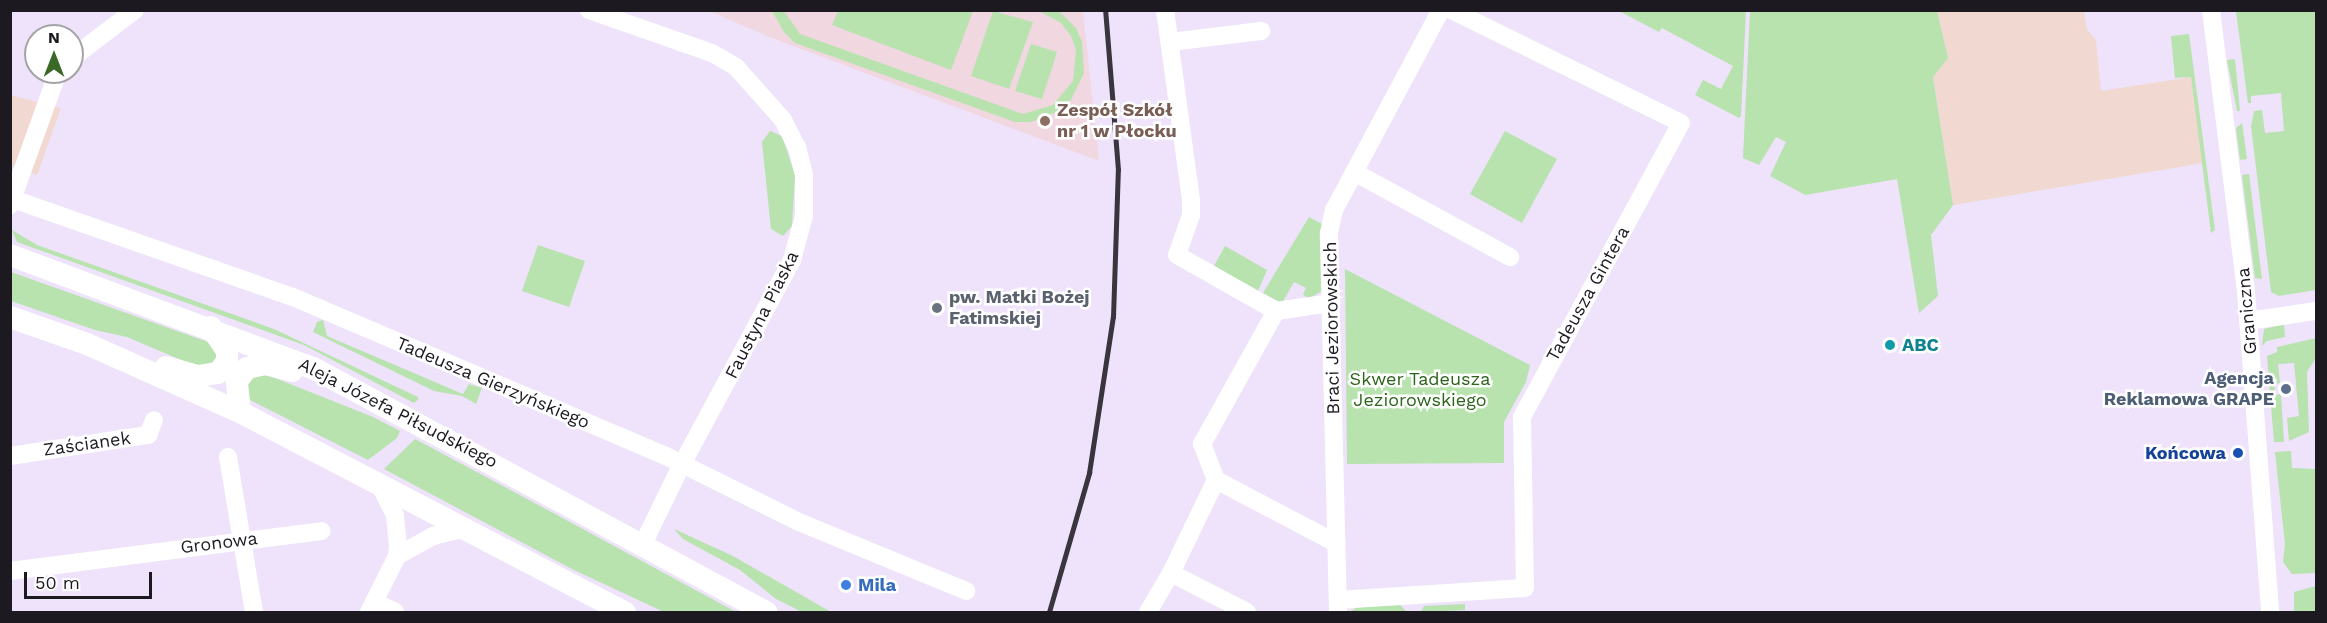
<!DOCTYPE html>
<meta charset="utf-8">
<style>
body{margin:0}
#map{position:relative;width:2327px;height:623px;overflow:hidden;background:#eee3fa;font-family:"Work Sans",sans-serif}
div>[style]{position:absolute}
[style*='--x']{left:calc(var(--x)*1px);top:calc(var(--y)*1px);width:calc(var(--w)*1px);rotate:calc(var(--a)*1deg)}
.commercial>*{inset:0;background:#f1d8d0}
.education>*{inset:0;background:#f0d7e0}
.green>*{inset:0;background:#b8e2ae}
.minor>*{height:18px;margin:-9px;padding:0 9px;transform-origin:9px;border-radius:9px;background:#fff}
.major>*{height:22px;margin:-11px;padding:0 11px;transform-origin:11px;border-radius:11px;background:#fff}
.rail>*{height:4.5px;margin:-2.25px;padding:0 2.25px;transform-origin:2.25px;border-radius:2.25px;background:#39343e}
.dots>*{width:16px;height:16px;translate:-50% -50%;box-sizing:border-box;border:3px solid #fff;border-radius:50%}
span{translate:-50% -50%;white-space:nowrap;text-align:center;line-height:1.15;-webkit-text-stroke:5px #fff;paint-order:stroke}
.education-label{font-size:18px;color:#785e54;font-weight:700}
.left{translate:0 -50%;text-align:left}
.street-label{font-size:18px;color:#1d1921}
.worship-label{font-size:18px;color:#5b616d;font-weight:700}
.culture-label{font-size:18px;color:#0d838f;font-weight:700}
.service-label{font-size:18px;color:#4e5e75;font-weight:700}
.right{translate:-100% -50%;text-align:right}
.park-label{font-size:18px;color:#2b641a}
.transit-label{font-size:18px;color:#164399;font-weight:700}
.shop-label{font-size:18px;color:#366cbe;font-weight:700}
.frame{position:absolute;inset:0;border:12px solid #1d1921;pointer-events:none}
.north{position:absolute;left:24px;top:24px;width:60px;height:60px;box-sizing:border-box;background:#fff;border:2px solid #a5a3a6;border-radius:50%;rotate:0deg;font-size:16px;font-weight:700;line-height:24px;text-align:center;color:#1d1921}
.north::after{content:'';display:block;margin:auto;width:21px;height:27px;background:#3a6826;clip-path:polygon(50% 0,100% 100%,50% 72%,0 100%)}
.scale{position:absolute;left:24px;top:572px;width:128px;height:27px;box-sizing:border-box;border:3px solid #1d1921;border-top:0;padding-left:8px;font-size:18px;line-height:21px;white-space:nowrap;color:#1d1921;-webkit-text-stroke:4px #fff;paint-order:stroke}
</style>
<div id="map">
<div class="commercial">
<i style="clip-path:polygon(1937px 11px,2084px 11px,2087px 30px,2096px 40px,2101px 91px,2191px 77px,2203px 163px,1953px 205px,1933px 77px,1948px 58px)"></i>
<i style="clip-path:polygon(10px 95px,61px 108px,37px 175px,11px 166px)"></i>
</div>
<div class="education">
<i style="clip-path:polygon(709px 11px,1083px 11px,1099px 161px,772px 38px)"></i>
</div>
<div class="green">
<i style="clip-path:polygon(772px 11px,784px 11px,800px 34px,1023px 114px,1053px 105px,1073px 81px,1076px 50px,1071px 36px,1061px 23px,1039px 11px,1059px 11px,1076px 28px,1082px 42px,1084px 73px,1071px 100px,1059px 111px,1031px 122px,1015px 122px,795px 43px,784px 32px)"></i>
<i style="clip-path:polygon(838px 11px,838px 10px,973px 11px,951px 70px,832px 25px)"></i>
<i style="clip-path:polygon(993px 11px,1033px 22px,1009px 89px,971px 76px)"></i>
<i style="clip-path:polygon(1619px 11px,1746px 11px,1741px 116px,1739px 118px,1695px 95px,1703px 80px,1721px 89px,1733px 66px,1662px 28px,1659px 32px)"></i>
<i style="clip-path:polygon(1937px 11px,1948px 58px,1933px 77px,1953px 205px,1931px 235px,1938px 296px,1919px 313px,1897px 179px,1805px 195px,1770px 176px,1786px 142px,1776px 137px,1759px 165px,1743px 158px,1750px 11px)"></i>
<i style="clip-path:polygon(2236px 11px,2316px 11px,2316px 290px,2279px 296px,2271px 292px,2251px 126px,2254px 111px,2262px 110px,2265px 133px,2284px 131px,2281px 93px,2251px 96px,2251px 103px,2248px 103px)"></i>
<i style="clip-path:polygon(2189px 34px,2215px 230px,2211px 233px,2191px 77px,2175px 78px,2171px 36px)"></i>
<i style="clip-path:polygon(1031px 44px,1057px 52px,1042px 99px,1015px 91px)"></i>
<i style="clip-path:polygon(2235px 59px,2240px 111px,2237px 111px,2227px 60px)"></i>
<i style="clip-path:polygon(2242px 123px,2247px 159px,2240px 160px,2236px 128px)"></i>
<i style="clip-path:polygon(770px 131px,782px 136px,795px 175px,792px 226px,783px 236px,771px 229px,762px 142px)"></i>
<i style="clip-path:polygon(1505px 131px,1557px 159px,1522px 223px,1470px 194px)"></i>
<i style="clip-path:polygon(2249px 174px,2262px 279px,2255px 278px,2242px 175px)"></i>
<i style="clip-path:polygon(1309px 217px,1322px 224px,1322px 291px,1308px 299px,1303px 294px,1306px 288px,1294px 282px,1282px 303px,1263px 293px)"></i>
<i style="clip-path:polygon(12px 230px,37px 245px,274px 329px,418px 397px,418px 400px,414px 403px,304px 345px,17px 242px)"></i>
<i style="clip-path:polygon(538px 245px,585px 261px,569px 307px,522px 291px)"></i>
<i style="clip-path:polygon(1225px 246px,1267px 270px,1258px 291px,1214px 266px)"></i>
<i style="clip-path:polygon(1345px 269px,1530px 365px,1526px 382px,1504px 422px,1504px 463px,1347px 464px)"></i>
<i style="clip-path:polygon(11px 272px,208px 342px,218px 354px,216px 362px,200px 368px,127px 337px,95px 330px,11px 301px)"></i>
<i style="clip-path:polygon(323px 320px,327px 336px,463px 394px,469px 384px,482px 388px,476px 404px,462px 396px,434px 391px,313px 332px,317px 322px)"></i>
<i style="clip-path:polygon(2284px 324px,2285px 337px,2267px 341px,2262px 346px,2264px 329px)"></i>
<i style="clip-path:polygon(2316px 338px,2316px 358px,2307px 372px,2309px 432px,2289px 441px,2287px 418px,2299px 416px,2294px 363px,2278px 364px,2280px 383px,2274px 384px,2276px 395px,2281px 394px,2284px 442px,2274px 442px,2267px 356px,2277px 352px,2277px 347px)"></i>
<i style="clip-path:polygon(260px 372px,373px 417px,400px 431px,397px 438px,368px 460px,250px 400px,246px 380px)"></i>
<i style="clip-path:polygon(415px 439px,557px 515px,736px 612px,664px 612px,574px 570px,384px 469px)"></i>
<i style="clip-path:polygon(2291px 451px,2292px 468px,2316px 469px,2316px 573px,2292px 574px,2283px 562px,2285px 544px,2275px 452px)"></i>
<i style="clip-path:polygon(674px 529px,733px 556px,831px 612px,802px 612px,776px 599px,740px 570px,683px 539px)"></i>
<i style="clip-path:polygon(2316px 586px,2316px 612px,2294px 612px,2294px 592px)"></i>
<i style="clip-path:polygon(1465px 604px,1465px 610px,1421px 612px,1424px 606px)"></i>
<i style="clip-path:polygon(1400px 605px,1407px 612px,1350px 612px,1357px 607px)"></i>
</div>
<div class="minor">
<i style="--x:589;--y:10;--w:130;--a:19.3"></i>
<i style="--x:712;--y:53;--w:28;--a:30"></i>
<i style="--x:736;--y:67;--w:71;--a:48.4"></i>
<i style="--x:783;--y:120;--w:30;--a:63"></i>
<i style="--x:797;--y:147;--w:29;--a:76"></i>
<i style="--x:804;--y:175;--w:41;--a:90"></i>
<i style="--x:804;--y:216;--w:46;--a:105.3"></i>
<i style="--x:792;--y:260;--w:232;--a:118.3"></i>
<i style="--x:682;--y:464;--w:89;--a:116"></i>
<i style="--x:1165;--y:10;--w:193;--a:82.2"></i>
<i style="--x:1191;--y:201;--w:14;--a:90"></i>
<i style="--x:1191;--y:215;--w:42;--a:109.3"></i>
<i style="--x:1177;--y:255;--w:114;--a:29.5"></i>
<i style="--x:2211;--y:10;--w:283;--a:82.9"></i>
<i style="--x:2246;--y:291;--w:322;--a:85.7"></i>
<i style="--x:1170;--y:42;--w:92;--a:-6.9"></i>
<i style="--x:72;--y:58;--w:79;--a:-37.3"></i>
<i style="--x:1354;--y:172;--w:178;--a:28.6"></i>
<i style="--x:10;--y:198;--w:300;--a:19.3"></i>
<i style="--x:293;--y:297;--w:405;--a:23.1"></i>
<i style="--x:666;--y:456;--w:148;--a:26.4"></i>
<i style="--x:799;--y:522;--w:181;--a:22.4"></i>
<i style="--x:10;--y:205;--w:141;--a:-70.2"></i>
<i style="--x:2248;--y:321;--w:69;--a:-8.4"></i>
<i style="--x:10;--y:456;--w:140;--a:-8.7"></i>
<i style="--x:148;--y:435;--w:16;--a:-68"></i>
<i style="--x:228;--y:457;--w:157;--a:80.5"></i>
<i style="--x:1216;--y:480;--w:136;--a:27.7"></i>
<i style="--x:397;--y:556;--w:41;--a:-29.1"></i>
<i style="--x:433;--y:536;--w:32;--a:-14"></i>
<i style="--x:10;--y:571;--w:314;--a:-7.3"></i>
<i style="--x:1338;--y:600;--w:187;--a:-3.7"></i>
<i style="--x:1525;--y:588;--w:171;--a:-91"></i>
<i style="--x:1522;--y:417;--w:334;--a:-61.6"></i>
<i style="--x:1681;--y:123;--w:256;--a:-153.8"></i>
<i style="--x:374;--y:602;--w:23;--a:25"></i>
<i style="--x:1338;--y:611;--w:378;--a:-91.4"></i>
<i style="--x:1329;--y:233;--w:24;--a:-78"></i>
<i style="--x:1334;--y:210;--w:227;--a:-61.9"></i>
<i style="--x:369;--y:612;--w:63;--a:-63.4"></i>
<i style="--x:397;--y:556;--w:11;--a:-85"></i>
<i style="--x:398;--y:545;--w:30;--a:-96"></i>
<i style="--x:395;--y:515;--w:34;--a:-117"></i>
<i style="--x:1148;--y:612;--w:45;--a:-59.5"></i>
<i style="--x:1247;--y:612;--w:85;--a:-152.8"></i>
<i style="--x:1171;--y:573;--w:103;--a:-64.2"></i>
<i style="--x:1216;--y:480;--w:39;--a:-111"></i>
<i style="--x:1202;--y:444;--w:152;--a:-60.9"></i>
<i style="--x:1276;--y:311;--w:56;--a:-8.3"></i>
</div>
<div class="major">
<i style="--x:10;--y:255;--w:323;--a:20.5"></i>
<i style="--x:313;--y:368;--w:515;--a:28.31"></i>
<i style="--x:10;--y:317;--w:82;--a:19.3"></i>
<i style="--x:87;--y:344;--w:167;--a:24"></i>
<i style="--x:240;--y:412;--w:434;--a:27.5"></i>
<i style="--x:166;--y:367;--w:33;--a:16"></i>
<i style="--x:198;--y:376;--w:20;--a:-9"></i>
<i style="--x:218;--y:373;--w:15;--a:-53"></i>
<i style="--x:227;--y:361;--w:10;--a:-90"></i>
<i style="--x:227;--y:351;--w:29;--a:-124"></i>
<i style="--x:240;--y:412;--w:31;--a:-96"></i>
<i style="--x:237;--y:381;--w:16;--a:-52"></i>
<i style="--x:247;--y:368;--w:19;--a:-12"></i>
<i style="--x:266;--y:364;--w:27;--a:15"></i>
</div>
<div class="rail">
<i style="--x:1049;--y:612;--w:145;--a:-73.9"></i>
<i style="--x:1089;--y:473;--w:158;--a:-81.3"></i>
<i style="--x:1113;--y:317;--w:147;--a:-88.1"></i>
<i style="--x:1118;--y:170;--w:161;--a:-94.6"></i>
</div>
<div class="dots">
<i style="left:1045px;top:121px;background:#8d6e63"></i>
<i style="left:937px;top:308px;background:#6b7280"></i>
<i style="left:1890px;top:345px;background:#0f9aa8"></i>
<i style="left:2286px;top:389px;background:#5c6f8a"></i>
<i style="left:2238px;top:453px;background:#1a4fb4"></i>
<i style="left:846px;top:585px;background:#3f7fe0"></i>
</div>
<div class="education-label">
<span class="left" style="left:1057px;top:121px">Zespół Szkół<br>nr 1 w Płocku</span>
</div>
<div class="street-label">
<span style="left:1588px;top:294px;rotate:-61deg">Tadeusza Gintera</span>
<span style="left:2247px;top:311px;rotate:-95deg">Graniczna</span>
<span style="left:762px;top:315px;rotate:-63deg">Faustyna Piaska</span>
<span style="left:1332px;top:328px;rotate:-91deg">Braci Jeziorowskich</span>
<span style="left:493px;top:383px;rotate:23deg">Tadeusza Gierzyńskiego</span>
<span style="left:398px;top:413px;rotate:27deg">Aleja Józefa Piłsudskiego</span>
<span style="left:87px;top:444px;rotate:-8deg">Zaścianek</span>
<span style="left:219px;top:543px;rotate:-7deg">Gronowa</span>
</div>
<div class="worship-label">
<span class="left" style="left:949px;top:308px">pw. Matki Bożej<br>Fatimskiej</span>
</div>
<div class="culture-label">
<span class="left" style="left:1902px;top:345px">ABC</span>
</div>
<div class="service-label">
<span class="right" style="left:2274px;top:389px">Agencja<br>Reklamowa GRAPE</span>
</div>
<div class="park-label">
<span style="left:1420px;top:390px">Skwer Tadeusza<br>Jeziorowskiego</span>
</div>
<div class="transit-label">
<span class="right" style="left:2226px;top:453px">Końcowa</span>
</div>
<div class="shop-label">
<span class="left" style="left:858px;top:585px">Mila</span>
</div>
<div class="frame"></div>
<div class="north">N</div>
<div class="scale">50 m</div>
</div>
